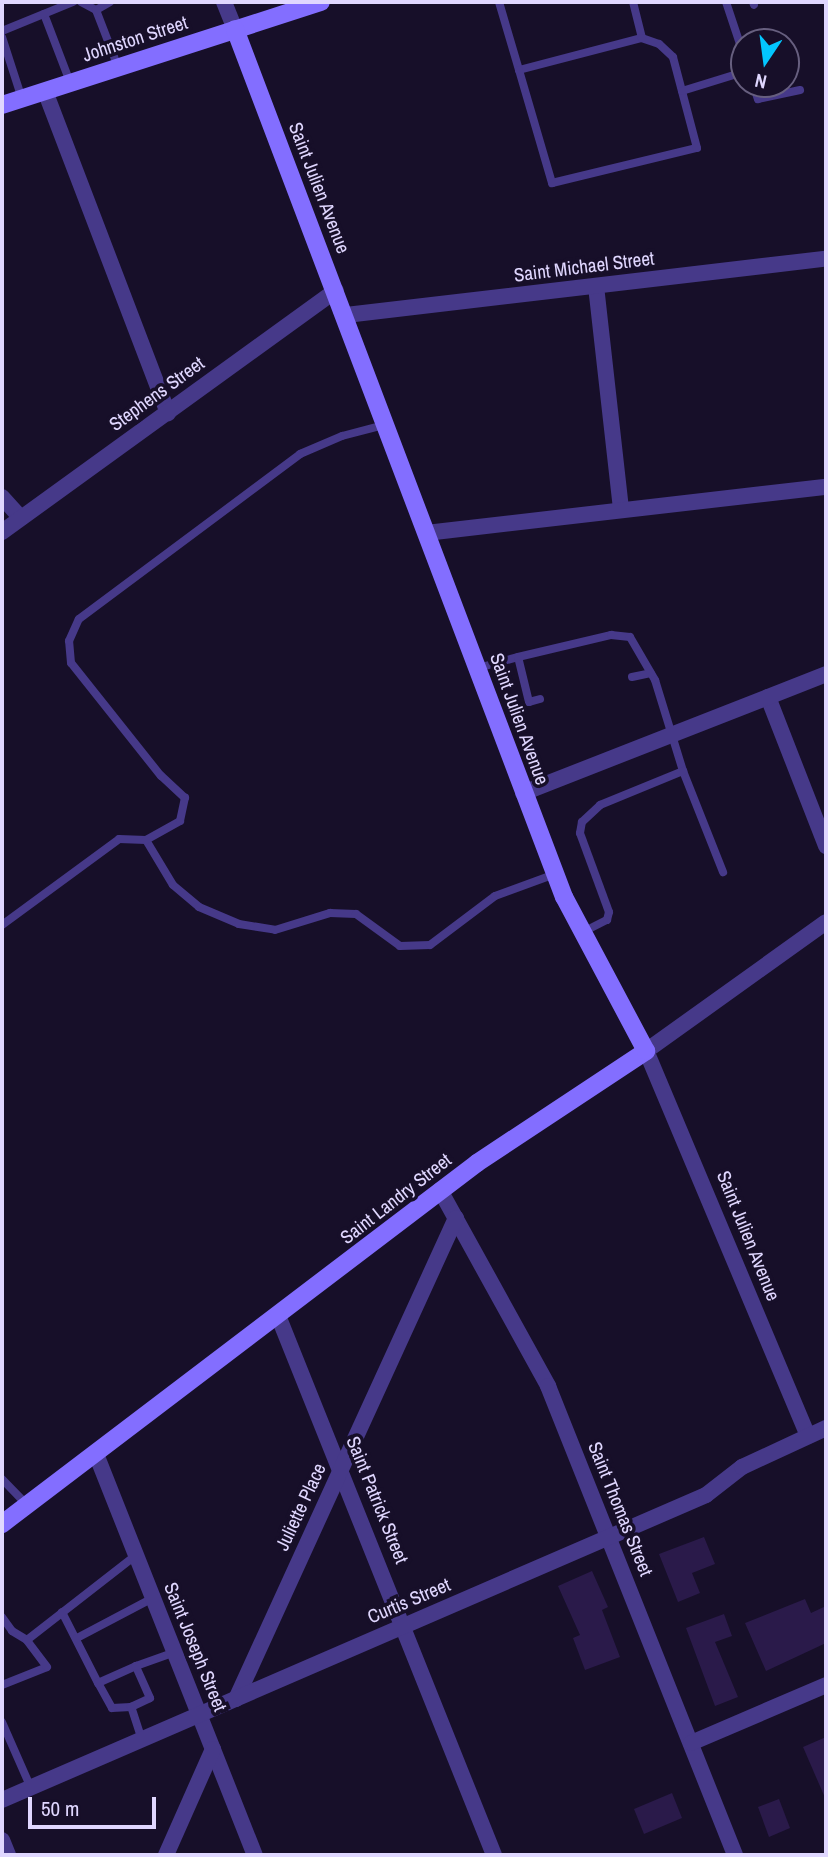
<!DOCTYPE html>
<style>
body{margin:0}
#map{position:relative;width:828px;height:1857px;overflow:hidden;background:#170f29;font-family:"Archivo Narrow",sans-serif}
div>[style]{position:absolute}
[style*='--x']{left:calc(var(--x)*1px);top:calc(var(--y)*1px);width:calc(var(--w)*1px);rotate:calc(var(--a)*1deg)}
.building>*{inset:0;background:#2a1a4a}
.lane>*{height:8px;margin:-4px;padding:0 4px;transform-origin:4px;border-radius:4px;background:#463989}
.street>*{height:16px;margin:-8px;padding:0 8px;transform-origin:8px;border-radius:8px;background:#463989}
.secondary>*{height:18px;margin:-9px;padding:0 9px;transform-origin:9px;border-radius:9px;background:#836eff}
span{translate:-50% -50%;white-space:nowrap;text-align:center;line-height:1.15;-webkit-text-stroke:7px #170f29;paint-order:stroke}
.street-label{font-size:19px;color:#e0d7ff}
.frame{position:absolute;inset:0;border:4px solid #e0d7ff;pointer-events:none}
.north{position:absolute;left:730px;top:28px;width:70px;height:70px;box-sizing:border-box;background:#170f29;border:2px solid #675f7f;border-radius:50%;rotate:193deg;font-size:19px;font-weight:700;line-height:28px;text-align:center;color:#e0d7ff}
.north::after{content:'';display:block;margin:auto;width:24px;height:32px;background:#03c7ff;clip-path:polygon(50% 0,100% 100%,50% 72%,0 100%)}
.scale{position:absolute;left:28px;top:1797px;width:128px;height:32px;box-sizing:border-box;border:4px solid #e0d7ff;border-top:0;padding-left:9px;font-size:21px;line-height:24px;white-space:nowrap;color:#e0d7ff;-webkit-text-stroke:5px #170f29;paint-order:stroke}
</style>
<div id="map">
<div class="building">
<i style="clip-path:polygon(704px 1537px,715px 1564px,692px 1573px,700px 1593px,678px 1602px,659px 1554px)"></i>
<i style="clip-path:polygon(592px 1571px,608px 1607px,602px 1610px,620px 1657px,585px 1670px,573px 1638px,580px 1635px,558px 1586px)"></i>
<i style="clip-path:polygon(805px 1599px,811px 1613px,826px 1606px,826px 1643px,766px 1671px,745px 1623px)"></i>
<i style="clip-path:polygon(724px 1614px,732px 1636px,715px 1642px,738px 1697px,715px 1706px,686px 1628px)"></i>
<i style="clip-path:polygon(826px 1737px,826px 1800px,803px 1747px)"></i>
<i style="clip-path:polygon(672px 1793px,682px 1818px,644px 1834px,634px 1809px)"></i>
<i style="clip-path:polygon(779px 1799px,790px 1828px,769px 1837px,758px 1807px)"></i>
</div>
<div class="lane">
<i style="--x:81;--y:2;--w:17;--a:28"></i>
<i style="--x:110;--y:2;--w:16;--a:150"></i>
<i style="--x:96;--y:10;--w:61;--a:68.9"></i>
<i style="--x:499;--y:2;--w:71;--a:73.6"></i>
<i style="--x:519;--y:70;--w:127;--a:-14.6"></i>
<i style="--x:642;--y:38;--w:37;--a:-104"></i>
<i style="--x:726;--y:2;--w:57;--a:71.6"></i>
<i style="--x:753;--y:2;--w:3;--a:72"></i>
<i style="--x:44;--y:14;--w:73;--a:69.1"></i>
<i style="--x:2;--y:31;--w:77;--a:-22.2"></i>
<i style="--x:2;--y:37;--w:65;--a:72.1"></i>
<i style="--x:519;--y:70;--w:118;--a:73.7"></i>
<i style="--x:552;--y:183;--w:149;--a:-13.6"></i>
<i style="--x:697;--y:148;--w:94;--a:-104.8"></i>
<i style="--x:673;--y:57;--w:19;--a:-137"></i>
<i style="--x:659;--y:44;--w:18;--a:-161"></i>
<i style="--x:753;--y:84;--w:16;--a:72"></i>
<i style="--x:758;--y:99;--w:43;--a:-12.1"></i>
<i style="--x:682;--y:91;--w:61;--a:-17.2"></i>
<i style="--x:478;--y:668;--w:41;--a:-15.4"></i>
<i style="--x:632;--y:677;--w:19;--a:-12"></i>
<i style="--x:540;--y:699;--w:11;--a:165"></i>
<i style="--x:529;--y:702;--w:46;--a:-103.7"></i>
<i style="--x:518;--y:657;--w:96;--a:-13.3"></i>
<i style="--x:611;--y:635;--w:19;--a:6"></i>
<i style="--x:630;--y:637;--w:50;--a:59.8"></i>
<i style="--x:655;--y:680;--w:95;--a:72.9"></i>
<i style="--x:683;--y:771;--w:109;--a:68.4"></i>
<i style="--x:146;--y:840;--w:52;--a:59"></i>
<i style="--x:173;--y:885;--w:34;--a:40"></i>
<i style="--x:199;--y:907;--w:43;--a:23"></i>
<i style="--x:239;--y:924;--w:36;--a:9"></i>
<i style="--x:275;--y:930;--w:58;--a:-17.2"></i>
<i style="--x:330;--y:913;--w:26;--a:2"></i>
<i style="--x:356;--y:914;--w:54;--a:36"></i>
<i style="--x:400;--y:946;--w:30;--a:-2"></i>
<i style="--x:430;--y:945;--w:81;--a:-37"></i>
<i style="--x:495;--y:896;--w:64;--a:-20.1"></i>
<i style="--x:2;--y:925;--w:145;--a:-36.3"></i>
<i style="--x:119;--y:839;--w:27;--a:2"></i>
<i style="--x:146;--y:840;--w:39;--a:-29"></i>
<i style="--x:180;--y:821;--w:24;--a:-78"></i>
<i style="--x:185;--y:798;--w:33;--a:-137"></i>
<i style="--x:161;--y:776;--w:144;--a:-128.5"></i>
<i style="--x:71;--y:663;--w:22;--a:-95"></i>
<i style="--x:69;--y:641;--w:24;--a:-66"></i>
<i style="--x:79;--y:619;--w:276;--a:-36.7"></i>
<i style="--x:300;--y:454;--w:46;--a:-23.2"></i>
<i style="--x:342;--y:436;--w:43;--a:-14.7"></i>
<i style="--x:583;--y:932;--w:27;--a:-27"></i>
<i style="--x:607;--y:920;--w:8;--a:-76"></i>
<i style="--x:609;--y:912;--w:84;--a:-110.2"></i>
<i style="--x:580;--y:833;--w:11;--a:-80"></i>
<i style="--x:582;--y:822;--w:25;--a:-43"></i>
<i style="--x:600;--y:805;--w:90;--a:-22.3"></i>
<i style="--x:2;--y:1479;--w:36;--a:46"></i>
<i style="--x:62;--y:1612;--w:80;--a:63.1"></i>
<i style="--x:2;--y:1617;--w:17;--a:54"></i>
<i style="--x:12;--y:1631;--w:17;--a:31"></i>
<i style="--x:27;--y:1640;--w:138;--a:-37.9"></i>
<i style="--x:77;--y:1638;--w:86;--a:-27.8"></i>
<i style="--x:2;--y:1685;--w:48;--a:-21.8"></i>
<i style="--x:47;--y:1667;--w:34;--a:-127"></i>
<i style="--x:131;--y:1707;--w:19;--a:177"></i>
<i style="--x:112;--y:1708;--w:29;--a:-119"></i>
<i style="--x:98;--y:1683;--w:42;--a:-24.1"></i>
<i style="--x:2;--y:1722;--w:72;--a:66.3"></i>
<i style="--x:142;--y:1740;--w:35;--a:-108"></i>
<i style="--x:131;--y:1707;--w:21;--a:-25"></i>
<i style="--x:150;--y:1698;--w:35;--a:-114"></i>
<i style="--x:136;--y:1666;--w:41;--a:-19.7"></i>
</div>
<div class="street">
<i style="--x:224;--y:2;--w:29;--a:68"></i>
<i style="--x:45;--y:91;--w:345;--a:69.1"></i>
<i style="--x:596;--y:286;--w:225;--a:83.6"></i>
<i style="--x:346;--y:315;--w:483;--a:-6.7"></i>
<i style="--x:2;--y:497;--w:28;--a:48"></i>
<i style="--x:2;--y:532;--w:412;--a:-35.9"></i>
<i style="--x:426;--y:533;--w:403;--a:-6.6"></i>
<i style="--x:768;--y:697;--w:160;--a:68.7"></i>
<i style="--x:523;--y:793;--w:326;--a:-21.4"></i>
<i style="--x:440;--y:1190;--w:224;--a:61.1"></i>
<i style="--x:548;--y:1386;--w:505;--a:68.26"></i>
<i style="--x:279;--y:1318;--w:578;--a:68.18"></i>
<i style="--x:808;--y:1436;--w:418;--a:-112.8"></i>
<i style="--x:646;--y:1051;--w:221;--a:-35.6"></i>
<i style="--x:96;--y:1454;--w:431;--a:68.4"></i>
<i style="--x:236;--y:1699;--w:529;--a:-65.42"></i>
<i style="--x:691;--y:1743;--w:147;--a:-23.2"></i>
<i style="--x:2;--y:1800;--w:767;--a:-23.42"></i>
<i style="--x:706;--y:1495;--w:46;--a:-37.9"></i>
<i style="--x:742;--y:1467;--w:93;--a:-24.9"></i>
<i style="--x:2;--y:1840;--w:16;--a:68"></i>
<i style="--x:166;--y:1855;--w:116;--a:-66.1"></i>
</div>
<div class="secondary">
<i style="--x:2;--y:105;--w:335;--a:-17.9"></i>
<i style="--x:2;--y:1524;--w:597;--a:-37.23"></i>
<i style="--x:477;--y:1163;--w:203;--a:-33.5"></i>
<i style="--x:646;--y:1051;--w:174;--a:-118"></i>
<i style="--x:564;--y:897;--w:928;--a:-110.76"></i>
</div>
<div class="street-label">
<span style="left:135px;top:39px;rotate:-18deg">Johnston Street</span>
<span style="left:319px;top:188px;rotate:69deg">Saint Julien Avenue</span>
<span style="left:584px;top:267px;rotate:-7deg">Saint Michael Street</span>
<span style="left:157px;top:394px;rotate:-36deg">Stephens Street</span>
<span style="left:519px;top:719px;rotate:70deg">Saint Julien Avenue</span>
<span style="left:396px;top:1199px;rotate:-38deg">Saint Landry Street</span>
<span style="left:748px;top:1236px;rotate:68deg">Saint Julien Avenue</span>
<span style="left:377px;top:1500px;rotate:68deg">Saint Patrick Street</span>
<span style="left:301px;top:1507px;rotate:-65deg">Juliette Place</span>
<span style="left:620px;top:1509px;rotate:68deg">Saint Thomas Street</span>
<span style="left:409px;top:1601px;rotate:-23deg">Curtis Street</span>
<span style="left:195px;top:1647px;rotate:68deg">Saint Joseph Street</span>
</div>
<div class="frame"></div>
<div class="north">N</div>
<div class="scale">50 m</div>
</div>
